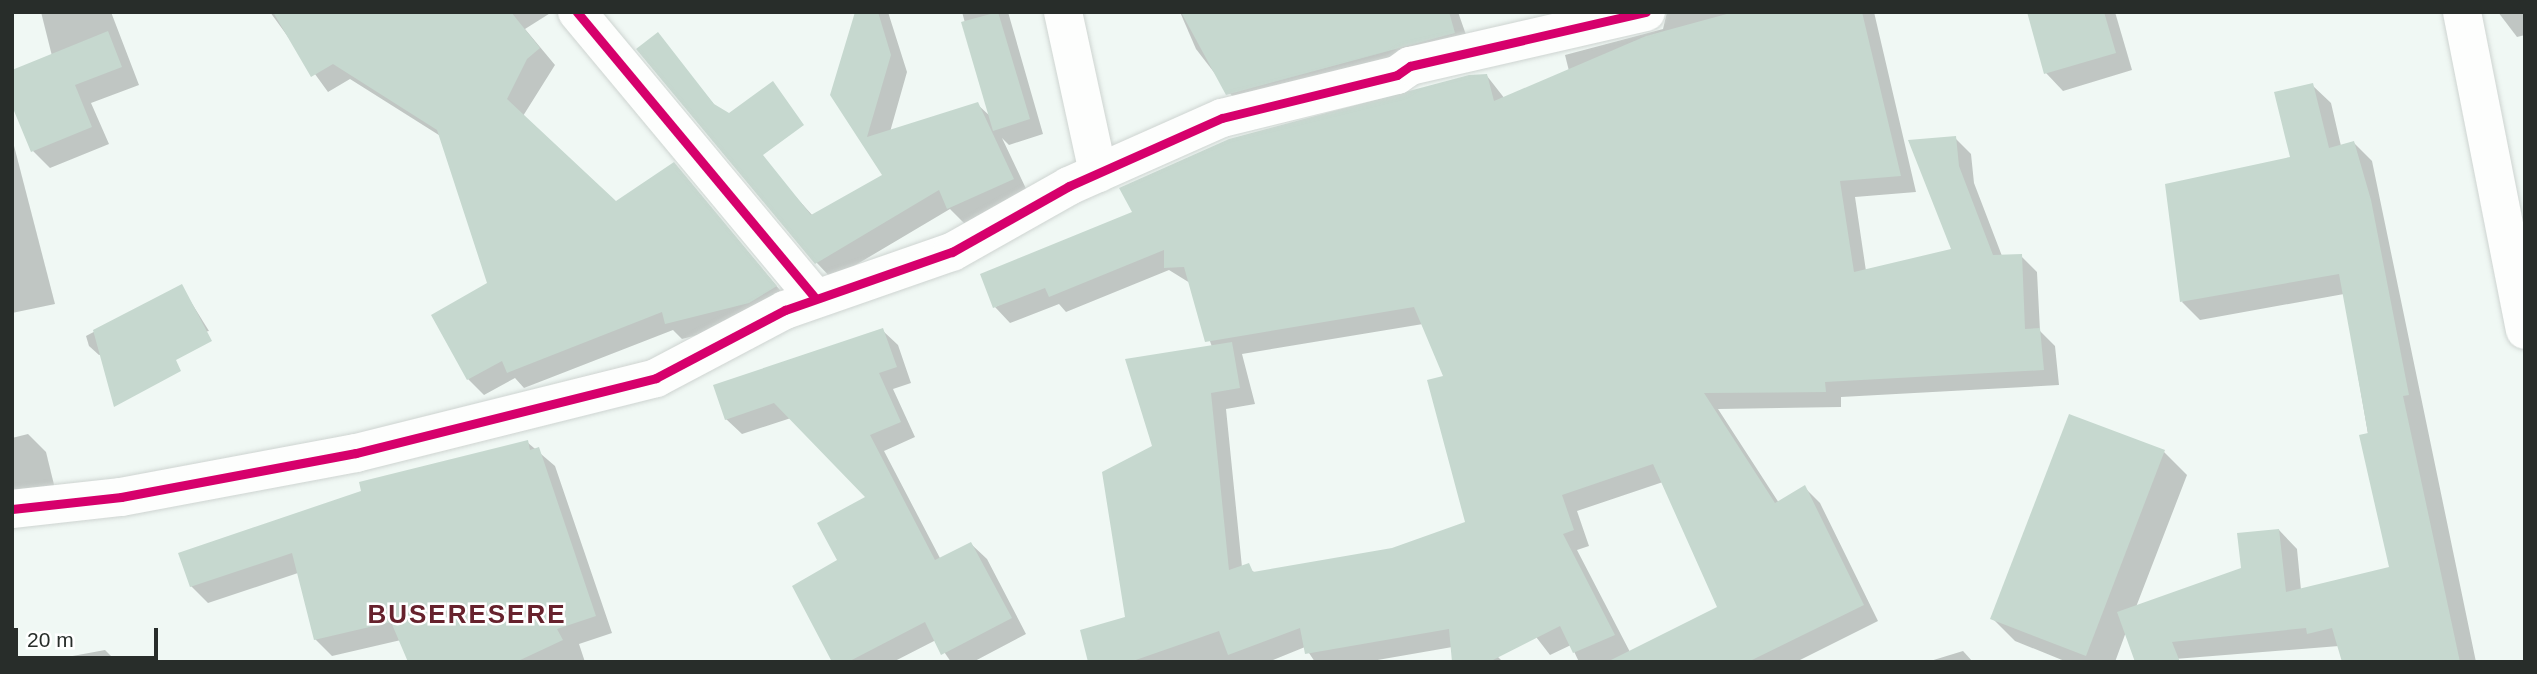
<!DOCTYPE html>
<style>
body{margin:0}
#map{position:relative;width:2537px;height:674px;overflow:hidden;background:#f0f8f4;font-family:Arial,sans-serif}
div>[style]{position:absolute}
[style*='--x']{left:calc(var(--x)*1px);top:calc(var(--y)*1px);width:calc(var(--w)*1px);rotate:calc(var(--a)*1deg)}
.shadow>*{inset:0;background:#0003}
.building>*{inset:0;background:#c6d8cf}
.roads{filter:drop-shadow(0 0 2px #ced4d1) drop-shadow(0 0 2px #ced4d1)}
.street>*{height:38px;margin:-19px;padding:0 19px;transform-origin:19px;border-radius:19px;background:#fdfefd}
.secondary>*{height:38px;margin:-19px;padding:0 19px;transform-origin:19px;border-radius:19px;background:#fdfefd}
.cycleway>*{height:9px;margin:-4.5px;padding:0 4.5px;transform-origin:4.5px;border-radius:4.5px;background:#d6006c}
span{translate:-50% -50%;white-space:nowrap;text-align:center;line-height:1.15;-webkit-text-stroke:5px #fff;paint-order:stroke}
.district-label{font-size:26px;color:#67222d;font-weight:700;letter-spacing:2px}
.frame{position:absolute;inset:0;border:14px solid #282d2a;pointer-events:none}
.scale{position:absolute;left:14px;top:628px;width:144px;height:32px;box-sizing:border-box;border:4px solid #282d2a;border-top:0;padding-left:9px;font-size:21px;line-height:24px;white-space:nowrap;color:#282d2a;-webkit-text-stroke:5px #fff;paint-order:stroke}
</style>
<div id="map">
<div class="shadow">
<i style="clip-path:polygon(41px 12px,111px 12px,139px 85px,91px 103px,109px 144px,50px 168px,33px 151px,52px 56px)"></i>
<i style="clip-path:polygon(270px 12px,552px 12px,525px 29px,555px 65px,523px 116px,616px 203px,673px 165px,791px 303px,768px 317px,682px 339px,673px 330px,524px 388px,515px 378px,484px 395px,468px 379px,489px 284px,442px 137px,350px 79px,328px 92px)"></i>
<i style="clip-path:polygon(857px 12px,888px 12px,907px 72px,890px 132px,977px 104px,991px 117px,962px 12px,1008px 12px,1043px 134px,1009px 145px,1002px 138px,1029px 195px,965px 224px,950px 209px,832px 279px,816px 262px,787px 187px,813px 216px,884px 175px,832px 95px)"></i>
<i style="clip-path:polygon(1180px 12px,1458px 12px,1471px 49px,1243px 110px,1196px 49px)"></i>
<i style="clip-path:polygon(evenodd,1667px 12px,1874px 12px,1916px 192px,1855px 197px,1866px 271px,1953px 251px,1955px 138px,1971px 154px,1974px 183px,2002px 256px,2021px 256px,2037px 272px,2040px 331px,2055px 346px,2059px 385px,1841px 397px,1841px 407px,1718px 409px,1779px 503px,1804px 487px,1820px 503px,1878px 621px,1796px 662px,1579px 662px,1571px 645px,1550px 655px,1533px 633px,1366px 662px,1315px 662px,1305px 647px,1268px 662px,1090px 662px,1127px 619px,1154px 447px,1212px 347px,1190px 283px,1169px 270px,1066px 312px,1059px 304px,1010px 323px,995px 307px,1487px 76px,1505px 99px,1570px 75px,1565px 55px,1663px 29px,1667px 12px,1423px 324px,1445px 377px,1467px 523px,1392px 550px,1257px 573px,1242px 567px,1226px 409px,1255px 404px,1242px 354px,1423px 324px,1667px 12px,1663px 482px,1720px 608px,1630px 652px,1577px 550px,1589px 546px,1577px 511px,1663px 482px)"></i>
<i style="clip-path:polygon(2029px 12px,2115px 12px,2132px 70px,2063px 91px,2046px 73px)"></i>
<i style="clip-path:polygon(2498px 12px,2525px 12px,2525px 35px,2517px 37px)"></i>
<i style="clip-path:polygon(657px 35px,726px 119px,726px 155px)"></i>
<i style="clip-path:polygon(2312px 85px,2331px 103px,2341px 146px,2354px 143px,2372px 161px,2476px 662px,2344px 662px,2339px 646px,2137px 662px,2126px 632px,2115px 662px,2067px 662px,2015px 641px,1992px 618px,2164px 452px,2187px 475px,2136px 607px,2243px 569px,2279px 530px,2297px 549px,2301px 590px,2391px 568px,2344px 294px,2200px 320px,2182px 302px,2292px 158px)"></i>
<i style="clip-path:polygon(12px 138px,55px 304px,12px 313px)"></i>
<i style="clip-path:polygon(181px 286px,209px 331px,99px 355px,89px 346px,86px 336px)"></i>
<i style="clip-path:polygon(882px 330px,898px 345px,911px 383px,893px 389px,915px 437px,884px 451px,941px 560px,971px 544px,987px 559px,1026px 634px,973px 662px,951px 662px,936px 640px,893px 662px,833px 662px,839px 561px,868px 498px,791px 418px,742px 434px,726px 419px)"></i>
<i style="clip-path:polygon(28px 434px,46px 452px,58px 501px,12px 509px,12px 438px)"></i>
<i style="clip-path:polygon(527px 442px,555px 466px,612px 633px,579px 644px,585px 662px,410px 662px,401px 640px,332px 656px,315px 639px,298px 573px,208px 603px,191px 586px)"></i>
<i style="clip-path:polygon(105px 650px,117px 662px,40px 662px)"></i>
<i style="clip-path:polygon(1963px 651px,1973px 662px,1927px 662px)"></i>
<i style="clip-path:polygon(1495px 654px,1503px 662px,1474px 662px)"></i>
</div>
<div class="building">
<i style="clip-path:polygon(273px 12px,511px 12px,540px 48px,527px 59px,507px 99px,616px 201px,674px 162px,777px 286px,749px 303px,665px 324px,662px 312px,507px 373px,502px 361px,467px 380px,431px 315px,487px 283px,437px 130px,333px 64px,311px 77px)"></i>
<i style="clip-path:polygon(855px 12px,878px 12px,891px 55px,867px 137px,978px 102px,1014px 179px,947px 209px,939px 190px,815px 264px,636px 49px,658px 32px,714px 104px,729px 113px,773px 81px,804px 125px,763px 155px,811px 215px,882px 175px,830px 95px)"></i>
<i style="clip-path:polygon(998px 12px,1030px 119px,993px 131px,961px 22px)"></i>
<i style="clip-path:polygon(1181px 12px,1449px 12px,1455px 33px,1226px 95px)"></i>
<i style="clip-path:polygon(1734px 12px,1862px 12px,1901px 176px,1840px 181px,1854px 272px,1951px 249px,1908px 140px,1956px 136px,1959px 166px,1993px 255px,2022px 254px,2025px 329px,2040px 328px,2044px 370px,1825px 382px,1826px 392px,1704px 393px,1775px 503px,1805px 485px,1864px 605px,1748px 662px,1607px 662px,1717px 607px,1653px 464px,1562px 495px,1574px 530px,1563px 534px,1615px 635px,1573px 653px,1560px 626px,1489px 662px,1452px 662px,1449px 629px,1305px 654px,1300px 628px,1228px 655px,1219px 631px,1130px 662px,1088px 662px,1080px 630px,1125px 617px,1102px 472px,1152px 446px,1125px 359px,1232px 342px,1240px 388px,1211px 393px,1229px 570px,1249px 563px,1253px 572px,1392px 548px,1465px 522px,1427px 380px,1443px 376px,1414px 307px,1205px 342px,1184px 267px,1164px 268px,1164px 250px,1049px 297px,1045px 288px,993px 308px,980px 274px,1132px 212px,1119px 188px,1229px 139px,1469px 75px,1487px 74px,1494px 101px,1646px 36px)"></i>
<i style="clip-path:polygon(2027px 12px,2104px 12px,2116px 53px,2044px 74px)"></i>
<i style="clip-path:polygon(108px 31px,122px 67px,75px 85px,92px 127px,31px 152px,12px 106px,12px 70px)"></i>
<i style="clip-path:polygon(2313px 83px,2329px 148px,2354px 141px,2371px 200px,2409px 395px,2403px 396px,2460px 662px,2342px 662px,2332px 628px,2307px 634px,2306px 628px,2172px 642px,2180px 662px,2135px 662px,2117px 612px,2241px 568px,2237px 533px,2279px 529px,2286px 592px,2389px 567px,2359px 435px,2368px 433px,2339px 274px,2180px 302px,2165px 184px,2290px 157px,2274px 92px)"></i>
<i style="clip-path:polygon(182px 284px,212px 341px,176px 360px,181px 371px,114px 407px,93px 330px)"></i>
<i style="clip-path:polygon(883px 328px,897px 367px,879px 373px,901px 422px,870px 435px,935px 560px,971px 542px,1012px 618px,941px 655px,925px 622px,848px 662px,832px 662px,792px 586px,837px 560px,817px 523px,865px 497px,774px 403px,725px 420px,713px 385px)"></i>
<i style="clip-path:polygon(2069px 414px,2165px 450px,2086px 656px,1990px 619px)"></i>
<i style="clip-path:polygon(528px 440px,530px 450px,539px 447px,596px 616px,557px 629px,563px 640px,516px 662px,408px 662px,391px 622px,314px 640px,292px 553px,190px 587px,178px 553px,361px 491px,359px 482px)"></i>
</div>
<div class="roads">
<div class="street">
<i style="--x:577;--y:12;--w:372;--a:50.2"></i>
<i style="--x:1063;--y:12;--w:165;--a:77.7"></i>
<i style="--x:12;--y:509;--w:110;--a:-6.3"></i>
<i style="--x:121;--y:497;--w:239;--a:-10.6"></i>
<i style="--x:356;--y:453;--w:309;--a:-14"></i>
<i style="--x:656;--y:378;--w:146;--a:-27.8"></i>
<i style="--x:785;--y:310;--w:177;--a:-19.2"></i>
<i style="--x:952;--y:252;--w:134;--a:-29.4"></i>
<i style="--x:1069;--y:186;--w:167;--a:-24"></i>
<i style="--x:1222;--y:118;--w:180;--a:-13.8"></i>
<i style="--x:1397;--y:75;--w:16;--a:-35"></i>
<i style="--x:1410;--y:66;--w:242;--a:-12.9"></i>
</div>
<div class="secondary">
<i style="--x:2462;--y:12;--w:324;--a:78.8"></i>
</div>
</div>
<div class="cycleway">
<i style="--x:577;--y:12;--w:372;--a:50.2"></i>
<i style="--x:12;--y:509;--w:110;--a:-6.3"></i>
<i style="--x:121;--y:497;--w:239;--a:-10.6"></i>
<i style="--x:356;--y:453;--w:309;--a:-14"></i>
<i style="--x:656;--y:378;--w:146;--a:-27.8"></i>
<i style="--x:785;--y:310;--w:177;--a:-19.2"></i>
<i style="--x:952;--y:252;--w:134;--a:-29.4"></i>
<i style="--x:1069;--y:186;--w:167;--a:-24"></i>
<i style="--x:1222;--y:118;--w:180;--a:-13.8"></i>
<i style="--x:1397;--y:75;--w:16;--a:-35"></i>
<i style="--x:1410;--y:66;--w:242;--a:-12.9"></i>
</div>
<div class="district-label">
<span style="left:467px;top:615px">BUSERESERE</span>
</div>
<div class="frame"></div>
<div class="scale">20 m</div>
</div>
